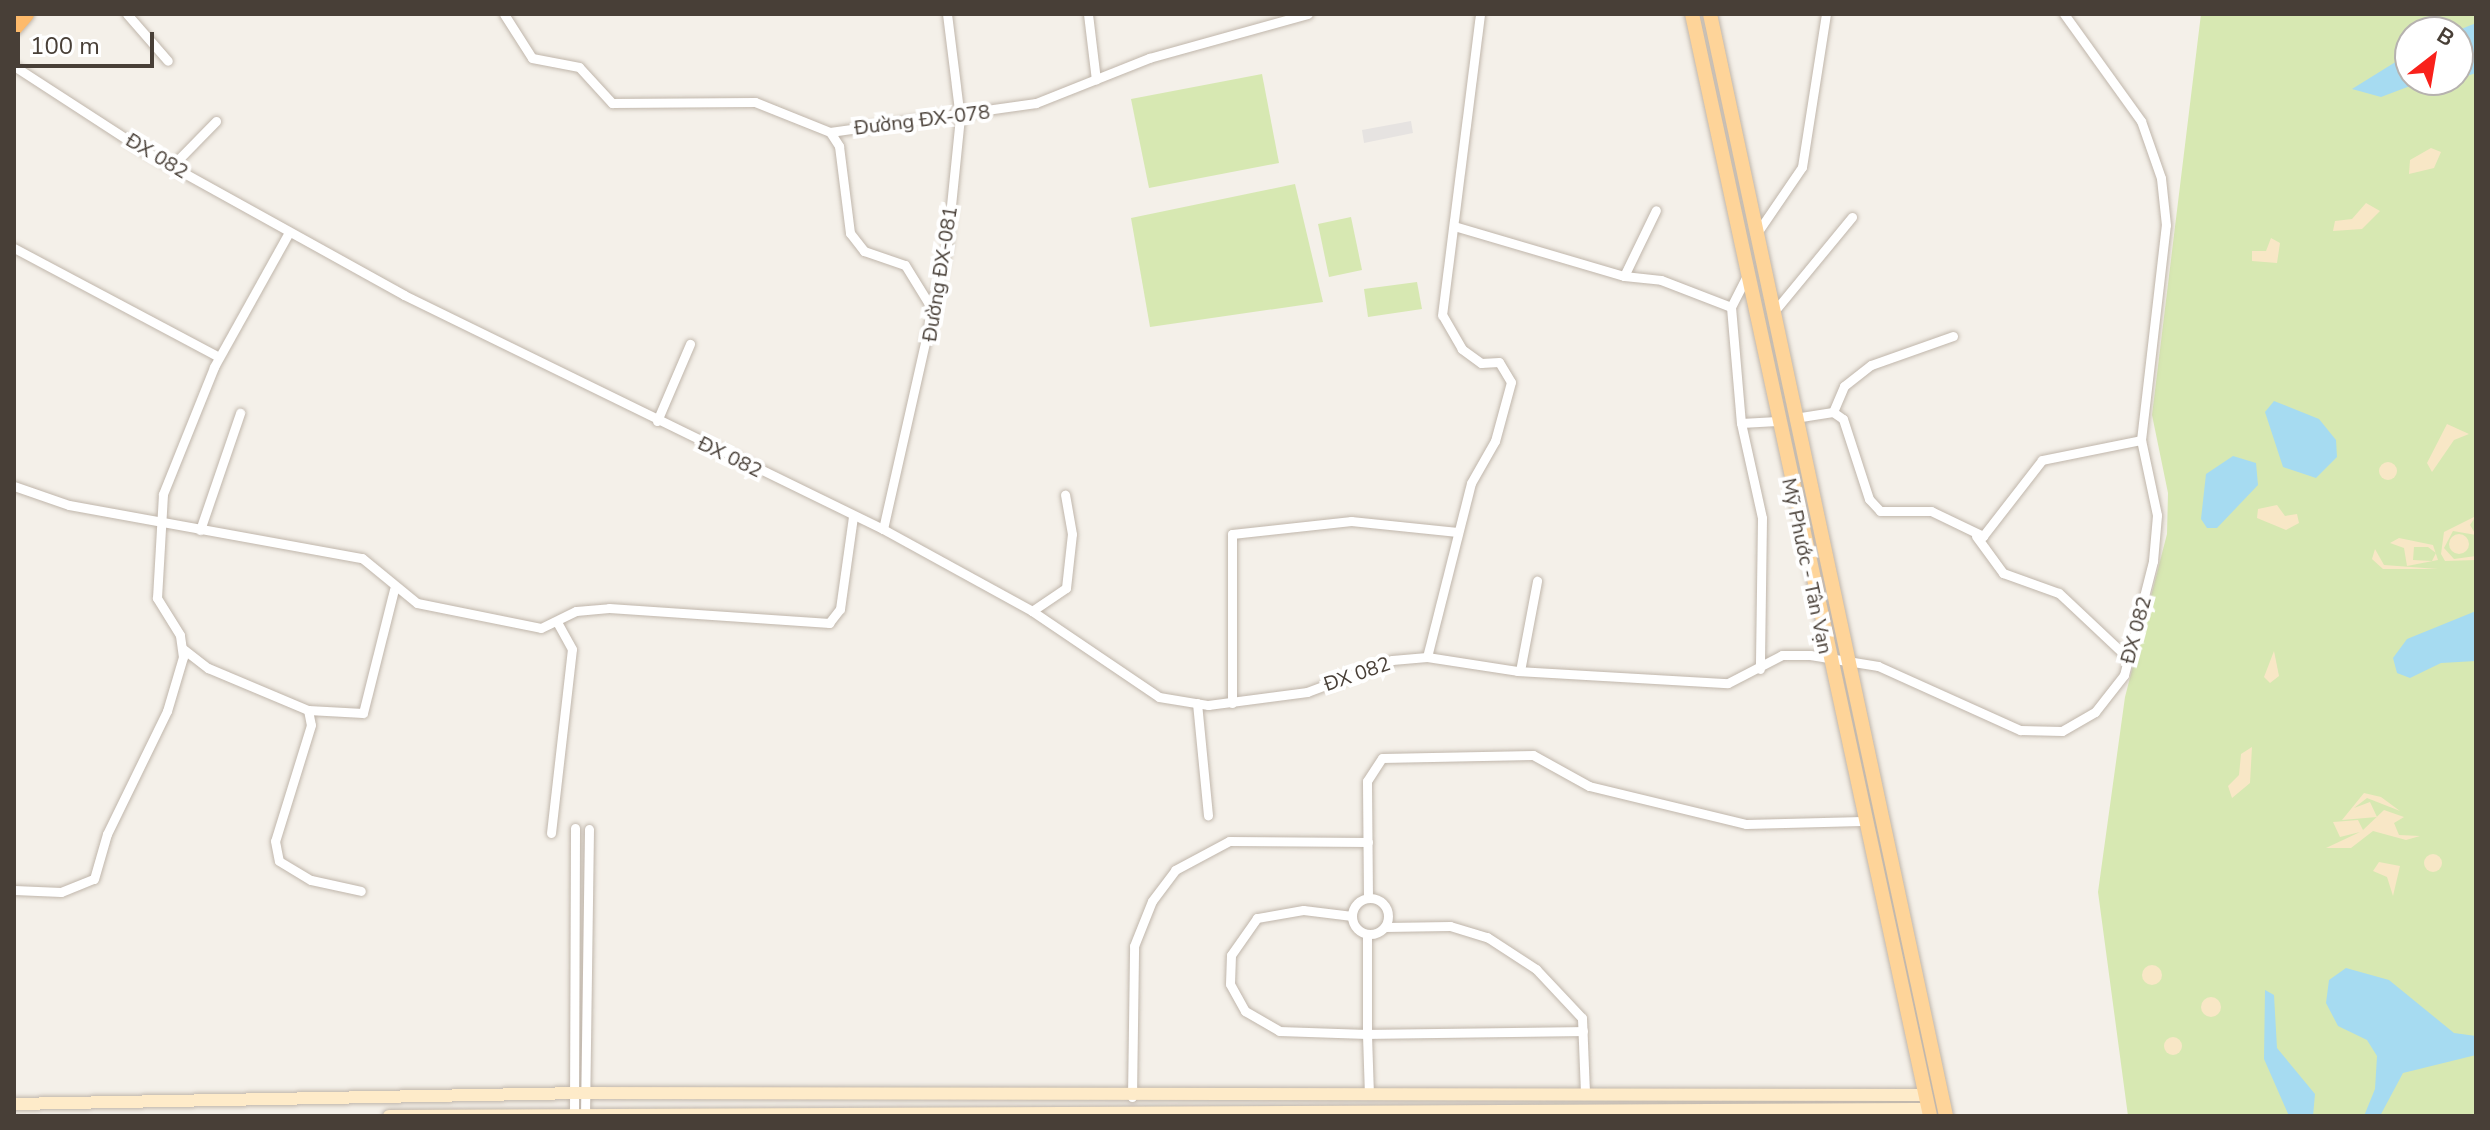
<!DOCTYPE html>
<meta charset="utf-8">
<style>
body{margin:0}
#map{position:relative;width:2490px;height:1130px;overflow:hidden;background:#f4f0e9;font-family:"Nunito Sans",sans-serif}
div>[style]{position:absolute}
[style*='--x']{left:calc(var(--x)*1px);top:calc(var(--y)*1px);width:calc(var(--w)*1px);rotate:calc(var(--a)*1deg)}
.green>*{inset:0;background:#d7e8b2}
.sand>*{inset:0;background:#f8e7c6}
.round{border-radius:50%}
.parking>*{inset:0;background:#e6e3e1}
.water>*{inset:0;background:#a6dbf1}
.roads{filter:drop-shadow(0 0 2px #c0b6ab) drop-shadow(0 0 2px #c0b6ab)}
.street>*{height:9px;margin:-4.5px;padding:0 4.5px;transform-origin:4.5px;border-radius:4.5px;background:#fff}
.street>.ring{margin:-4.5px;padding:0;box-sizing:content-box;background:none;border:9px solid #fff;border-radius:50%}
.secondary>*{height:12px;margin:-6px;padding:0 6px;transform-origin:6px;border-radius:6px;background:#feebc9}
.primary>*{height:14px;margin:-7px;padding:0 7px;transform-origin:7px;border-radius:7px;background:#fed499}
.highway>*{height:16px;margin:-8px;padding:0 8px;transform-origin:8px;border-radius:8px;background:#fdba6b}
span{translate:-50% -50%;white-space:nowrap;text-align:center;line-height:1.15;-webkit-text-stroke:8px #fff;paint-order:stroke}
.street-label{font-size:20px;color:#483f37}
.frame{position:absolute;inset:0;border:16px solid #483f37;pointer-events:none}
.north{position:absolute;left:2394px;top:16px;width:80px;height:80px;box-sizing:border-box;background:#fff;border:2px solid #b6b2af;border-radius:50%;rotate:31deg;font-size:22px;font-weight:700;line-height:32px;text-align:center;color:#483f37}
.north::after{content:'';display:block;margin:auto;width:28px;height:36px;background:#f9211b;clip-path:polygon(50% 0,100% 100%,50% 72%,0 100%)}
.scale{position:absolute;left:16px;top:32px;width:138px;height:36px;box-sizing:border-box;border:4px solid #483f37;border-top:0;padding-left:10px;font-size:24px;line-height:28px;white-space:nowrap;color:#483f37;-webkit-text-stroke:6px #fff;paint-order:stroke}
</style>
<div id="map">
<div class="green">
<i style="clip-path:polygon(evenodd,2201px 14px,2476px 14px,2476px 1116px,2128px 1116px,2098px 892px,2125px 697px,2167px 534px,2168px 493px,2152px 415px,2201px 14px,2410px 32px,2458px 32px,2458px 80px,2410px 80px,2410px 32px)"></i>
<i style="clip-path:polygon(1262px 74px,1279px 163px,1149px 188px,1131px 99px)"></i>
<i style="clip-path:polygon(1295px 184px,1323px 302px,1150px 327px,1131px 218px)"></i>
<i style="clip-path:polygon(1351px 217px,1362px 270px,1329px 277px,1318px 224px)"></i>
<i style="clip-path:polygon(1417px 282px,1422px 309px,1368px 317px,1364px 289px)"></i>
</div>
<div class="sand">
<i style="clip-path:polygon(2431px 148px,2441px 152px,2434px 168px,2409px 174px,2410px 160px)"></i>
<i style="clip-path:polygon(2366px 203px,2380px 211px,2362px 229px,2333px 231px,2335px 221px,2352px 219px)"></i>
<i style="clip-path:polygon(2271px 238px,2280px 243px,2277px 263px,2252px 261px,2252px 251px,2266px 251px)"></i>
<i style="clip-path:polygon(2447px 424px,2469px 434px,2454px 440px,2432px 472px,2427px 463px)"></i>
<i class="round" style="left:2379px;top:462px;width:18px;height:18px"></i>
<i style="clip-path:polygon(2277px 505px,2285px 516px,2297px 514px,2299px 523px,2286px 530px,2257px 518px,2258px 509px)"></i>
<i style="clip-path:polygon(2476px 516px,2470px 525px,2476px 535px,2453px 531px,2444px 548px,2454px 559px,2476px 556px,2476px 560px,2445px 561px,2441px 554px,2444px 532px)"></i>
<i class="round" style="left:2449px;top:534px;width:20px;height:20px"></i>
<i style="clip-path:polygon(evenodd,2399px 538px,2433px 545px,2438px 560px,2407px 566px,2404px 548px,2390px 543px,2399px 538px,2428px 547px,2436px 553px,2432px 561px,2413px 560px,2414px 547px,2428px 547px)"></i>
<i style="clip-path:polygon(2375px 549px,2384px 565px,2438px 569px,2383px 569px,2372px 559px)"></i>
<i style="clip-path:polygon(2274px 651px,2279px 676px,2270px 683px,2264px 677px)"></i>
<i style="clip-path:polygon(2252px 747px,2250px 783px,2232px 798px,2228px 786px,2239px 775px,2241px 754px)"></i>
<i style="clip-path:polygon(2364px 793px,2381px 797px,2400px 811px,2367px 798px,2354px 808px,2370px 802px,2377px 817px,2342px 820px)"></i>
<i style="clip-path:polygon(2384px 810px,2404px 817px,2394px 823px,2399px 835px,2420px 836px,2406px 840px,2373px 831px,2351px 848px,2326px 848px,2360px 832px,2340px 837px,2333px 822px,2358px 820px,2363px 830px)"></i>
<i class="round" style="left:2424px;top:854px;width:18px;height:18px"></i>
<i style="clip-path:polygon(2379px 862px,2400px 866px,2393px 896px,2387px 877px,2373px 871px)"></i>
<i class="round" style="left:2142px;top:965px;width:20px;height:20px"></i>
<i class="round" style="left:2201px;top:997px;width:20px;height:20px"></i>
<i class="round" style="left:2164px;top:1037px;width:18px;height:18px"></i>
</div>
<div class="parking">
<i style="clip-path:polygon(1411px 121px,1413px 133px,1364px 143px,1362px 130px)"></i>
</div>
<div class="water">
<i style="clip-path:polygon(2476px 23px,2476px 73px,2458px 79px,2454px 32px)"></i>
<i style="clip-path:polygon(2410px 53px,2410px 80px,2426px 80px,2381px 97px,2352px 89px)"></i>
<i style="clip-path:polygon(2274px 401px,2319px 419px,2336px 440px,2337px 457px,2316px 478px,2283px 467px,2265px 412px)"></i>
<i style="clip-path:polygon(2233px 456px,2256px 463px,2258px 485px,2217px 528px,2207px 528px,2201px 519px,2206px 474px)"></i>
<i style="clip-path:polygon(2476px 611px,2476px 661px,2441px 663px,2410px 678px,2397px 673px,2393px 658px,2407px 639px)"></i>
<i style="clip-path:polygon(2346px 968px,2389px 980px,2454px 1033px,2476px 1036px,2476px 1055px,2403px 1073px,2380px 1116px,2364px 1116px,2375px 1089px,2377px 1056px,2367px 1040px,2338px 1026px,2326px 1003px,2329px 980px)"></i>
<i style="clip-path:polygon(2265px 990px,2274px 995px,2277px 1048px,2315px 1094px,2313px 1116px,2289px 1116px,2264px 1059px)"></i>
</div>
<div class="roads">
<div class="street">
<i style="--x:127;--y:14;--w:62;--a:48.9"></i>
<i style="--x:504;--y:14;--w:52;--a:57.5"></i>
<i style="--x:532;--y:58;--w:48;--a:10.8"></i>
<i style="--x:579;--y:67;--w:49;--a:47.5"></i>
<i style="--x:612;--y:103;--w:143;--a:-0.4"></i>
<i style="--x:755;--y:102;--w:81;--a:21.8"></i>
<i style="--x:830;--y:132;--w:208;--a:-8"></i>
<i style="--x:1036;--y:103;--w:122;--a:-21.7"></i>
<i style="--x:1149;--y:58;--w:165;--a:-15.5"></i>
<i style="--x:1088;--y:14;--w:66;--a:83.1"></i>
<i style="--x:14;--y:66;--w:160;--a:33"></i>
<i style="--x:148;--y:153;--w:293;--a:29"></i>
<i style="--x:404;--y:295;--w:533;--a:26.04"></i>
<i style="--x:883;--y:529;--w:170;--a:28.8"></i>
<i style="--x:1032;--y:611;--w:153;--a:34.1"></i>
<i style="--x:1159;--y:697;--w:50;--a:9.3"></i>
<i style="--x:1208;--y:705;--w:100;--a:-7.5"></i>
<i style="--x:1307;--y:692;--w:91;--a:-20.6"></i>
<i style="--x:1392;--y:660;--w:35;--a:-5"></i>
<i style="--x:1427;--y:657;--w:91;--a:8.8"></i>
<i style="--x:1517;--y:671;--w:211;--a:3.3"></i>
<i style="--x:1728;--y:683;--w:61;--a:-27.4"></i>
<i style="--x:1782;--y:655;--w:28;--a:0"></i>
<i style="--x:1810;--y:655;--w:69;--a:9.2"></i>
<i style="--x:1878;--y:666;--w:156;--a:24.3"></i>
<i style="--x:2020;--y:730;--w:42;--a:1.4"></i>
<i style="--x:2062;--y:731;--w:38;--a:-30"></i>
<i style="--x:2095;--y:712;--w:47;--a:-51.9"></i>
<i style="--x:2124;--y:675;--w:118;--a:-75.7"></i>
<i style="--x:2153;--y:561;--w:46;--a:-85"></i>
<i style="--x:2157;--y:515;--w:77;--a:-102"></i>
<i style="--x:2141;--y:440;--w:216;--a:-83.4"></i>
<i style="--x:2166;--y:225;--w:47;--a:-96.1"></i>
<i style="--x:2161;--y:178;--w:60;--a:-109.3"></i>
<i style="--x:2141;--y:121;--w:132;--a:-125.7"></i>
<i style="--x:830;--y:132;--w:17;--a:57"></i>
<i style="--x:839;--y:146;--w:88;--a:82.8"></i>
<i style="--x:850;--y:233;--w:23;--a:52"></i>
<i style="--x:864;--y:251;--w:43;--a:18.9"></i>
<i style="--x:905;--y:265;--w:55;--a:58.3"></i>
<i style="--x:172;--y:166;--w:63;--a:-45.6"></i>
<i style="--x:1454;--y:226;--w:177;--a:16.4"></i>
<i style="--x:1624;--y:276;--w:73;--a:-64.1"></i>
<i style="--x:1759;--y:230;--w:76;--a:-55.7"></i>
<i style="--x:1802;--y:167;--w:155;--a:-81.1"></i>
<i style="--x:14;--y:248;--w:232;--a:28"></i>
<i style="--x:1624;--y:276;--w:37;--a:6"></i>
<i style="--x:1661;--y:280;--w:75;--a:21.1"></i>
<i style="--x:1731;--y:307;--w:116;--a:85.1"></i>
<i style="--x:1741;--y:423;--w:97;--a:77.5"></i>
<i style="--x:1762;--y:518;--w:151;--a:90.8"></i>
<i style="--x:1731;--y:307;--w:33;--a:-63"></i>
<i style="--x:1777;--y:308;--w:118;--a:-50.5"></i>
<i style="--x:1833;--y:412;--w:28;--a:-67"></i>
<i style="--x:1844;--y:386;--w:34;--a:-38"></i>
<i style="--x:1871;--y:365;--w:87;--a:-19.5"></i>
<i style="--x:1801;--y:417;--w:32;--a:-9"></i>
<i style="--x:1833;--y:412;--w:12;--a:35"></i>
<i style="--x:1843;--y:419;--w:84;--a:72"></i>
<i style="--x:1869;--y:499;--w:16;--a:47"></i>
<i style="--x:1880;--y:511;--w:51;--a:0"></i>
<i style="--x:1931;--y:511;--w:58;--a:25.7"></i>
<i style="--x:1983;--y:536;--w:96;--a:-52.2"></i>
<i style="--x:2042;--y:460;--w:101;--a:-11.4"></i>
<i style="--x:657;--y:421;--w:84;--a:-66.8"></i>
<i style="--x:1741;--y:423;--w:36;--a:-3"></i>
<i style="--x:14;--y:486;--w:58;--a:19.1"></i>
<i style="--x:69;--y:505;--w:298;--a:10.3"></i>
<i style="--x:362;--y:558;--w:71;--a:39.3"></i>
<i style="--x:417;--y:603;--w:126;--a:11.4"></i>
<i style="--x:541;--y:628;--w:39;--a:-26"></i>
<i style="--x:576;--y:611;--w:33;--a:-5"></i>
<i style="--x:609;--y:608;--w:221;--a:3.9"></i>
<i style="--x:829;--y:623;--w:18;--a:-52"></i>
<i style="--x:840;--y:609;--w:93;--a:-82"></i>
<i style="--x:883;--y:529;--w:291;--a:-77.3"></i>
<i style="--x:947;--y:245;--w:128;--a:-84.2"></i>
<i style="--x:960;--y:118;--w:105;--a:-97.1"></i>
<i style="--x:200;--y:530;--w:124;--a:-71.1"></i>
<i style="--x:1976;--y:536;--w:46;--a:53.9"></i>
<i style="--x:2003;--y:573;--w:59;--a:19.7"></i>
<i style="--x:2059;--y:593;--w:98;--a:43.3"></i>
<i style="--x:1032;--y:611;--w:41;--a:-34.1"></i>
<i style="--x:1066;--y:588;--w:54;--a:-83.7"></i>
<i style="--x:1072;--y:534;--w:40;--a:-100"></i>
<i style="--x:182;--y:648;--w:33;--a:38"></i>
<i style="--x:208;--y:668;--w:108;--a:22.8"></i>
<i style="--x:308;--y:710;--w:15;--a:79"></i>
<i style="--x:311;--y:725;--w:121;--a:107.2"></i>
<i style="--x:275;--y:841;--w:20;--a:79"></i>
<i style="--x:279;--y:861;--w:37;--a:31"></i>
<i style="--x:311;--y:880;--w:51;--a:12.4"></i>
<i style="--x:1427;--y:657;--w:179;--a:-75.8"></i>
<i style="--x:1471;--y:483;--w:48;--a:-60.3"></i>
<i style="--x:1495;--y:441;--w:61;--a:-74.8"></i>
<i style="--x:1511;--y:382;--w:23;--a:-121"></i>
<i style="--x:1499;--y:362;--w:18;--a:177"></i>
<i style="--x:1481;--y:363;--w:24;--a:-144"></i>
<i style="--x:1462;--y:349;--w:39;--a:-120"></i>
<i style="--x:1442;--y:315;--w:303;--a:-82.8"></i>
<i style="--x:1520;--y:671;--w:92;--a:-79.3"></i>
<i style="--x:1197;--y:703;--w:113;--a:84.4"></i>
<i style="--x:1232;--y:703;--w:169;--a:-90"></i>
<i style="--x:1232;--y:534;--w:120;--a:-6.2"></i>
<i style="--x:1351;--y:521;--w:107;--a:5.9"></i>
<i style="--x:308;--y:710;--w:55;--a:3.1"></i>
<i style="--x:363;--y:713;--w:127;--a:-75.9"></i>
<i style="--x:551;--y:833;--w:185;--a:-83.5"></i>
<i style="--x:572;--y:649;--w:31;--a:-119"></i>
<i style="--x:14;--y:890;--w:47;--a:2.4"></i>
<i style="--x:61;--y:892;--w:35;--a:-22"></i>
<i style="--x:94;--y:879;--w:47;--a:-73.9"></i>
<i style="--x:107;--y:834;--w:137;--a:-64"></i>
<i style="--x:167;--y:711;--w:56;--a:-73.5"></i>
<i style="--x:183;--y:657;--w:22;--a:-98"></i>
<i style="--x:180;--y:635;--w:44;--a:-121.9"></i>
<i style="--x:157;--y:598;--w:104;--a:-86.7"></i>
<i style="--x:163;--y:494;--w:137;--a:-68.1"></i>
<i style="--x:214;--y:367;--w:154;--a:-60.9"></i>
<i style="--x:1368;--y:898;--w:117;--a:-90.5"></i>
<i style="--x:1367;--y:781;--w:27;--a:-57"></i>
<i style="--x:1382;--y:758;--w:151;--a:-1.1"></i>
<i style="--x:1533;--y:755;--w:64;--a:29"></i>
<i style="--x:1589;--y:786;--w:162;--a:13.6"></i>
<i style="--x:1746;--y:824;--w:116;--a:-1.5"></i>
<i class="ring" style="left:1352px;top:898px;width:27px;height:27px"></i>
<i style="--x:1352;--y:916;--w:49;--a:-173"></i>
<i style="--x:1303;--y:910;--w:47;--a:170.1"></i>
<i style="--x:1257;--y:918;--w:45;--a:125.1"></i>
<i style="--x:1231;--y:955;--w:29;--a:92"></i>
<i style="--x:1230;--y:984;--w:31;--a:61"></i>
<i style="--x:1245;--y:1011;--w:39;--a:30"></i>
<i style="--x:1279;--y:1031;--w:88;--a:2"></i>
<i style="--x:1367;--y:1034;--w:100;--a:-90"></i>
<i style="--x:1385;--y:927;--w:65;--a:-0.9"></i>
<i style="--x:1450;--y:926;--w:39;--a:17"></i>
<i style="--x:1487;--y:937;--w:59;--a:33.1"></i>
<i style="--x:1536;--y:969;--w:67;--a:46.8"></i>
<i style="--x:1582;--y:1018;--w:76;--a:87.7"></i>
<i style="--x:1369;--y:1095;--w:61;--a:-91.9"></i>
<i style="--x:1367;--y:1034;--w:216;--a:-0.8"></i>
<i style="--x:1132;--y:1097;--w:151;--a:-89.2"></i>
<i style="--x:1134;--y:946;--w:48;--a:-68.2"></i>
<i style="--x:1152;--y:901;--w:39;--a:-53"></i>
<i style="--x:1175;--y:870;--w:61;--a:-28.2"></i>
<i style="--x:1229;--y:841;--w:139;--a:0.4"></i>
<i style="--x:574;--y:1116;--w:288;--a:-89.8"></i>
<i style="--x:585;--y:1116;--w:287;--a:-89.2"></i>
</div>
<div class="secondary">
<i style="--x:14;--y:1104;--w:570;--a:-1.11"></i>
<i style="--x:584;--y:1093;--w:1341;--a:0.09"></i>
<i style="--x:389;--y:1116;--w:1539;--a:-0.26"></i>
</div>
<div class="primary">
<i style="--x:1692;--y:14;--w:1127;--a:77.81"></i>
<i style="--x:1710;--y:14;--w:1127;--a:77.91"></i>
</div>
<div class="highway">
<i style="--x:14;--y:28;--w:18;--a:-49"></i>
</div>
</div>
<div class="street-label">
<span style="left:922px;top:120px;rotate:-7deg">Đường ĐX-078</span>
<span style="left:157px;top:156px;rotate:31deg">ĐX 082</span>
<span style="left:940px;top:274px;rotate:-81deg">Đường ĐX-081</span>
<span style="left:730px;top:457px;rotate:26deg">ĐX 082</span>
<span style="left:1807px;top:566px;rotate:78deg">Mỹ Phước - Tân Vạn</span>
<span style="left:2136px;top:630px;rotate:-75deg">ĐX 082</span>
<span style="left:1357px;top:674px;rotate:-19deg">ĐX 082</span>
</div>
<div class="frame"></div>
<div class="north">B</div>
<div class="scale">100 m</div>
</div>
